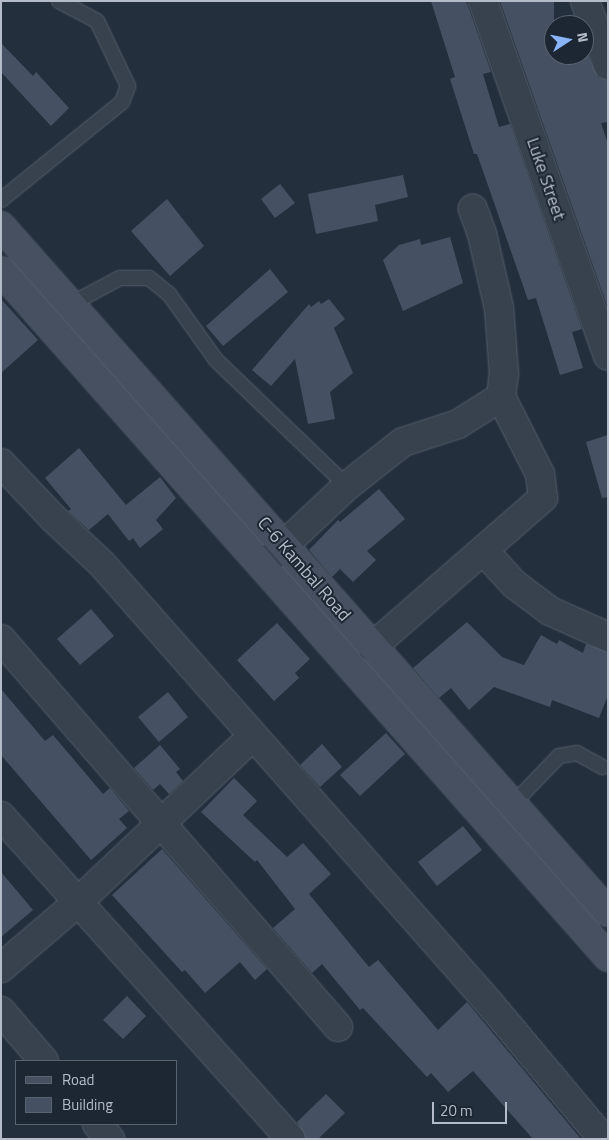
<!DOCTYPE html>
<style>
body{margin:0}
#map{position:relative;width:609px;height:1140px;overflow:hidden;background:#242f3e;font-family:"Titillium Web",sans-serif}
div>[style]{position:absolute}
[style*='--x']{left:calc(var(--x)*1px);top:calc(var(--y)*1px);width:calc(var(--w)*1px);rotate:calc(var(--a)*1deg)}
.building>*{inset:0;background:#455162}
.roads{filter:drop-shadow(0 0 1px #565f6c) drop-shadow(0 0 1px #565f6c)}
.service>*{height:14px;margin:-7px;padding:0 7px;transform-origin:7px;border-radius:7px;background:#38414e}
.minor>*{height:28px;margin:-14px;padding:0 14px;transform-origin:14px;border-radius:14px;background:#38414e}
.secondary>*{height:28px;margin:-14px;padding:0 14px;transform-origin:14px;border-radius:14px;background:#465061}
span{translate:-50% -50%;white-space:nowrap;text-align:center;line-height:1.15;-webkit-text-stroke:4px #1d2633;paint-order:stroke}
.street-label{font-size:18px;color:#b4bcc9}
.frame{position:absolute;inset:0;border:2px solid #b4bcc9;pointer-events:none}
.legend{position:absolute;left:15px;top:1060px;width:162px;height:65px;box-sizing:border-box;background:#1d2633;border:1px solid #59626f;margin:0;padding:6px 9px;list-style:none;font-size:15px;color:#b4bcc9}
.legend li{display:flex;align-items:center;gap:10px;height:25px}
.legend b{width:25px;border:1px solid #59626f}
.north{position:absolute;left:544px;top:15px;width:50px;height:50px;box-sizing:border-box;background:#1d2633;border:1px solid #59626f;border-radius:50%;rotate:79deg;font-size:14px;font-weight:700;line-height:20px;text-align:center;color:#b4bcc9}
.north::after{content:'';display:block;margin:auto;width:18px;height:22px;background:#8ab4f8;clip-path:polygon(50% 0,100% 100%,50% 72%,0 100%)}
.scale{position:absolute;left:432px;top:1102px;width:75px;height:22px;box-sizing:border-box;border:2px solid #b4bcc9;border-top:0;padding-left:6px;font-size:15px;line-height:18px;white-space:nowrap;color:#b4bcc9;-webkit-text-stroke:4px #1d2633;paint-order:stroke}
</style>
<div id="map">
<div class="building">
<i style="clip-path:polygon(431px 1px,466px 1px,469px 9px,491px 72px,483px 74px,499px 127px,510px 124px,582px 329px,572px 332px,583px 368px,560px 375px,536px 298px,528px 300px,477px 154px,474px 154px,450px 79px,455px 77px)"></i>
<i style="clip-path:polygon(500px 1px,554px 1px,554px 55px,588px 55px,598px 77px,608px 80px,608px 122px,601px 123px,608px 144px,608px 308px)"></i>
<i style="clip-path:polygon(1px 43px,33px 76px,36px 72px,69px 108px,51px 126px,1px 72px)"></i>
<i style="clip-path:polygon(403px 175px,408px 197px,375px 205px,378px 221px,316px 234px,308px 194px)"></i>
<i style="clip-path:polygon(280px 184px,295px 203px,275px 218px,261px 199px)"></i>
<i style="clip-path:polygon(167px 199px,204px 246px,170px 276px,131px 231px)"></i>
<i style="clip-path:polygon(450px 237px,463px 283px,403px 311px,383px 260px,399px 245px,420px 239px,421px 245px)"></i>
<i style="clip-path:polygon(270px 269px,288px 292px,223px 346px,206px 326px)"></i>
<i style="clip-path:polygon(1px 299px,38px 340px,1px 373px)"></i>
<i style="clip-path:polygon(329px 299px,345px 319px,334px 328px,353px 373px,330px 392px,335px 419px,308px 424px,295px 359px,271px 386px,252px 370px,309px 304px,311px 307px,319px 301px,321px 304px)"></i>
<i style="clip-path:polygon(608px 435px,608px 497px,602px 498px,586px 442px)"></i>
<i style="clip-path:polygon(79px 448px,126px 505px,160px 477px,176px 498px,156px 520px,163px 529px,140px 548px,133px 538px,129px 541px,108px 514px,89px 530px,68px 511px,71px 509px,45px 478px)"></i>
<i style="clip-path:polygon(379px 489px,405px 519px,367px 551px,376px 560px,353px 582px,340px 569px,332px 577px,309px 550px,338px 520px,340px 522px)"></i>
<i style="clip-path:polygon(91px 609px,114px 636px,80px 665px,57px 639px)"></i>
<i style="clip-path:polygon(467px 622px,502px 657px,524px 665px,541px 635px,557px 644px,559px 640px,583px 653px,586px 644px,608px 652px,608px 695px,599px 718px,552px 700px,550px 707px,494px 687px,469px 710px,451px 688px,439px 698px,413px 668px)"></i>
<i style="clip-path:polygon(277px 623px,310px 659px,295px 673px,299px 678px,274px 701px,237px 660px)"></i>
<i style="clip-path:polygon(1px 689px,45px 741px,53px 735px,103px 794px,110px 788px,129px 811px,119px 819px,127px 828px,91px 860px,1px 755px)"></i>
<i style="clip-path:polygon(168px 692px,188px 717px,159px 742px,138px 717px)"></i>
<i style="clip-path:polygon(386px 733px,405px 754px,360px 796px,340px 775px)"></i>
<i style="clip-path:polygon(322px 744px,342px 767px,320px 787px,300px 765px)"></i>
<i style="clip-path:polygon(160px 745px,180px 769px,176px 772px,183px 781px,169px 794px,160px 784px,153px 790px,134px 768px)"></i>
<i style="clip-path:polygon(234px 778px,257px 801px,243px 815px,287px 857px,303px 843px,331px 874px,309px 894px,369px 967px,378px 960px,438px 1030px,467px 1002px,581px 1139px,533px 1139px,473px 1071px,448px 1092px,431px 1073px,427px 1077px,363px 1008px,360px 1010px,322px 964px,312px 973px,273px 928px,295px 909px,257px 860px,255px 862px,201px 812px)"></i>
<i style="clip-path:polygon(463px 826px,482px 850px,437px 886px,418px 862px)"></i>
<i style="clip-path:polygon(162px 849px,267px 969px,255px 980px,240px 962px,205px 993px,185px 970px,182px 972px,112px 895px)"></i>
<i style="clip-path:polygon(1px 872px,33px 910px,1px 937px)"></i>
<i style="clip-path:polygon(127px 996px,146px 1016px,123px 1039px,103px 1020px)"></i>
<i style="clip-path:polygon(326px 1094px,345px 1113px,318px 1139px,306px 1139px,297px 1122px)"></i>
</div>
<div class="roads">
<div class="service">
<i style="--x:1;--y:200;--w:156;--a:-39"></i>
<i style="--x:122;--y:102;--w:17;--a:-69"></i>
<i style="--x:128;--y:86;--w:72;--a:-115.5"></i>
<i style="--x:97;--y:21;--w:43;--a:-152.2"></i>
<i style="--x:71;--y:304;--w:55;--a:-28"></i>
<i style="--x:120;--y:278;--w:29;--a:0"></i>
<i style="--x:149;--y:278;--w:26;--a:39"></i>
<i style="--x:169;--y:294;--w:81;--a:54.5"></i>
<i style="--x:216;--y:360;--w:182;--a:43.9"></i>
<i style="--x:513;--y:804;--w:66;--a:-46.2"></i>
<i style="--x:559;--y:756;--w:18;--a:-9"></i>
<i style="--x:577;--y:753;--w:29;--a:29"></i>
</div>
<div class="minor">
<i style="--x:483;--y:1;--w:376;--a:70.6"></i>
<i style="--x:585;--y:1;--w:68;--a:70.2"></i>
<i style="--x:1;--y:463;--w:76;--a:46.6"></i>
<i style="--x:53;--y:518;--w:67;--a:43.2"></i>
<i style="--x:102;--y:564;--w:588;--a:48.58"></i>
<i style="--x:491;--y:1005;--w:175;--a:50.1"></i>
<i style="--x:484;--y:551;--w:45;--a:47.7"></i>
<i style="--x:514;--y:584;--w:45;--a:36.9"></i>
<i style="--x:550;--y:611;--w:64;--a:24.1"></i>
<i style="--x:262;--y:566;--w:117;--a:-43.3"></i>
<i style="--x:347;--y:486;--w:71;--a:-38.2"></i>
<i style="--x:403;--y:442;--w:58;--a:-18.1"></i>
<i style="--x:458;--y:424;--w:51;--a:-32.1"></i>
<i style="--x:501;--y:397;--w:23;--a:-83"></i>
<i style="--x:504;--y:374;--w:66;--a:-94.3"></i>
<i style="--x:499;--y:308;--w:76;--a:-102.9"></i>
<i style="--x:482;--y:234;--w:27;--a:-110"></i>
<i style="--x:1;--y:639;--w:514;--a:49.02"></i>
<i style="--x:372;--y:647;--w:227;--a:-41.1"></i>
<i style="--x:543;--y:498;--w:24;--a:-97"></i>
<i style="--x:540;--y:474;--w:86;--a:-116.9"></i>
<i style="--x:1;--y:816;--w:434;--a:48.1"></i>
<i style="--x:1;--y:968;--w:101;--a:-40.6"></i>
<i style="--x:78;--y:902;--w:240;--a:-43.5"></i>
<i style="--x:1;--y:1011;--w:66;--a:49.3"></i>
<i style="--x:97;--y:1124;--w:20;--a:49"></i>
</div>
<div class="secondary">
<i style="--x:1;--y:226;--w:916;--a:48.5"></i>
<i style="--x:1;--y:271;--w:916;--a:48.5"></i>
</div>
</div>
<div class="street-label">
<span style="left:546px;top:179px;rotate:71deg">Luke Street</span>
<span style="left:304px;top:569px;rotate:49deg">C-6 Kambal Road</span>
</div>
<div class="frame"></div>
<ul class="legend">
<li><b style="height:6px;background:#465061"></b>Road</li>
<li><b style="height:14px;background:#455162"></b>Building</li>
</ul>
<div class="north">N</div>
<div class="scale">20 m</div>
</div>
